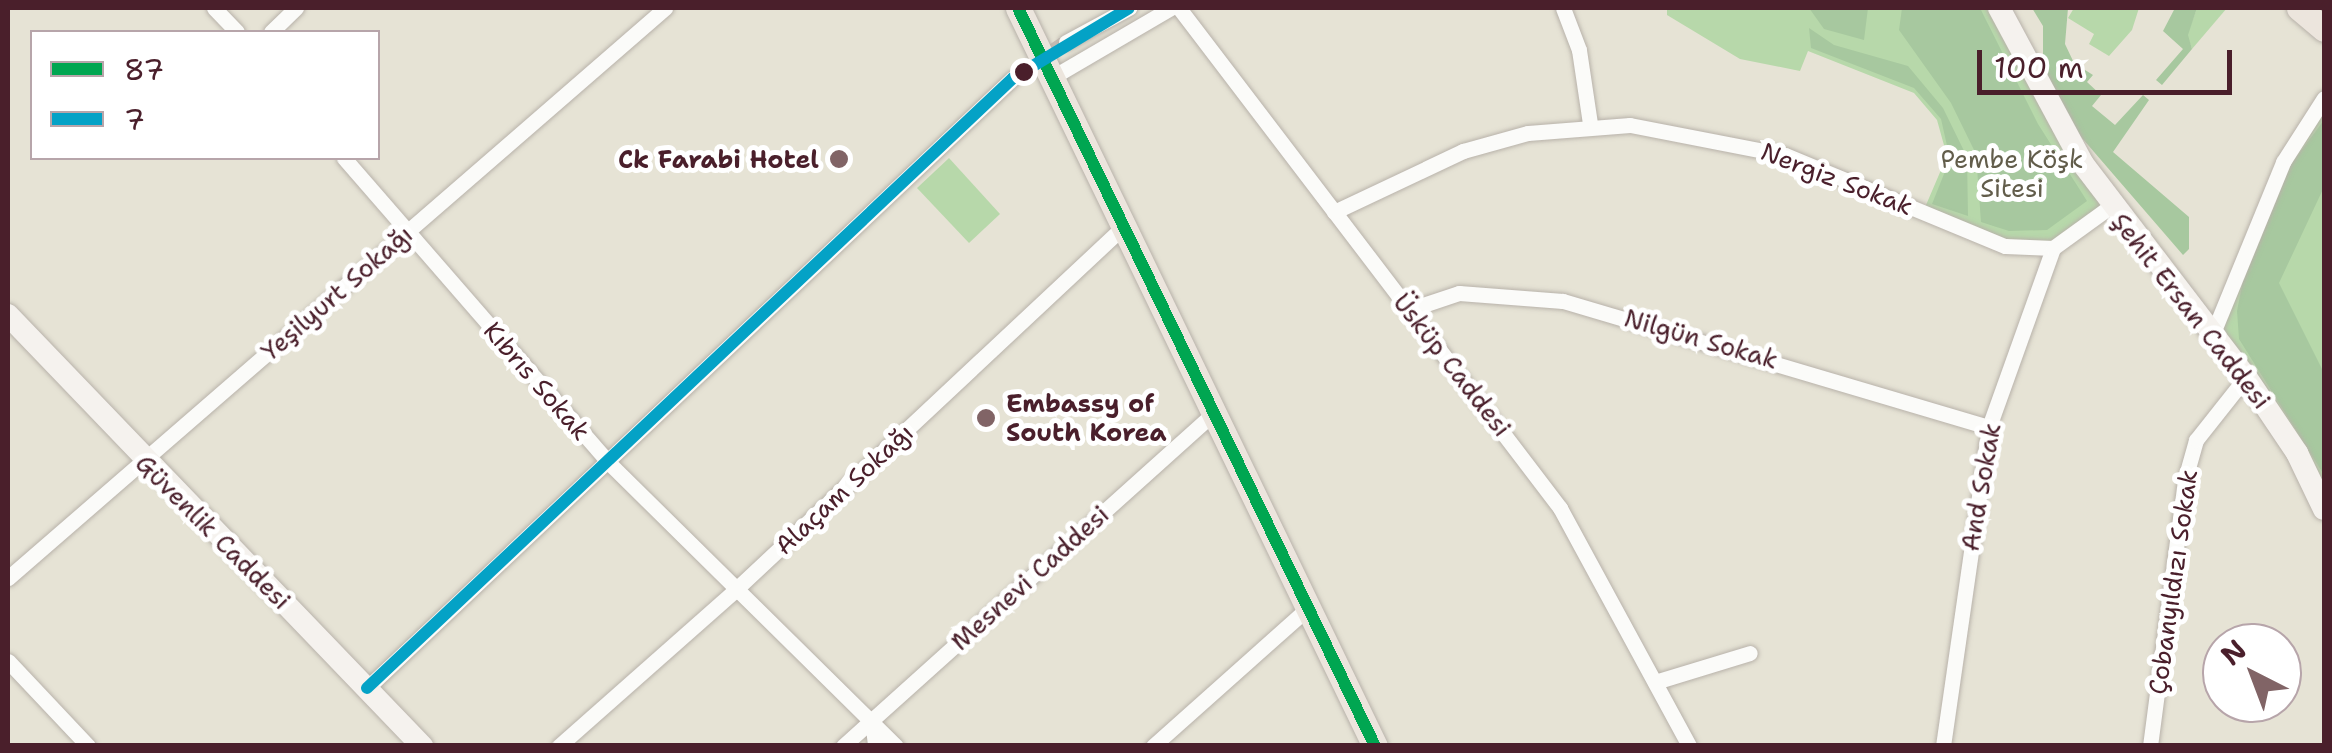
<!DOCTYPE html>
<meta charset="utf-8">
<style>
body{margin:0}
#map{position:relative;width:2332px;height:753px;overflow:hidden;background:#e6e3d5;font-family:"Shantell Sans",sans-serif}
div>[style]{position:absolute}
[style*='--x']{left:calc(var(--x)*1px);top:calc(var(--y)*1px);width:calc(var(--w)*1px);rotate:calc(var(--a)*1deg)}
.green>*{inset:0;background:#b7d8aa}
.forest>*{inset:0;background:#a7c89f}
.street-tunnel>*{height:15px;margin-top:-7.5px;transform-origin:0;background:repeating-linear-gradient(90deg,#c7bcb3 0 15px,transparent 0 23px)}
.roads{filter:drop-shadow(0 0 2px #b8b2aa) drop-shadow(0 0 2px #b8b2aa)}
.street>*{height:15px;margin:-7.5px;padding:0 7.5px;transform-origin:7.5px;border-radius:7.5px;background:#fbfbf9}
.secondary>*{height:22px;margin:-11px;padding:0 11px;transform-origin:11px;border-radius:11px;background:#f5f2ee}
.primary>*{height:25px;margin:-12.5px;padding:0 12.5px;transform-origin:12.5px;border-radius:12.5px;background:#ece5dd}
.bus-1>*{height:12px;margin:-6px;padding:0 6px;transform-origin:6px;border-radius:6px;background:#00a651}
.bus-2>*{height:12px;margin:-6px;padding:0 6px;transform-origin:6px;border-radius:6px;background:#04a2c6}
.dots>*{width:28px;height:28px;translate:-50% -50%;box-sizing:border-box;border:5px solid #fff;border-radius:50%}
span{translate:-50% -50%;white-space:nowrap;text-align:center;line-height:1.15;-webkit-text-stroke:10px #fff;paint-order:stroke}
.poi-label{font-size:25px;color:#4a1f2b;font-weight:700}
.right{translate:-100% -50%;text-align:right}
.left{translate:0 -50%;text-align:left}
.park-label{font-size:25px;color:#625d4b}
.street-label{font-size:25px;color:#4a1f2b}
.frame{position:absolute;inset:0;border:10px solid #4a1f2b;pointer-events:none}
.legend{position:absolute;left:30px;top:30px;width:350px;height:130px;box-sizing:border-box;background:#fff;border:2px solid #b7a5aa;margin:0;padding:12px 18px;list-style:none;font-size:30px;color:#4a1f2b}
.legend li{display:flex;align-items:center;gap:20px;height:50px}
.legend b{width:50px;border:2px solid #b7a5aa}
.north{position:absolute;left:2202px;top:623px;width:100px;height:100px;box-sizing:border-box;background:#fff;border:2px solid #b7a5aa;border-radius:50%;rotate:318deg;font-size:28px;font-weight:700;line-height:40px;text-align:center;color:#4a1f2b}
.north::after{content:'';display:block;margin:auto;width:35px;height:45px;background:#816466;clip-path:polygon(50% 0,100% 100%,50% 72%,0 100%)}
.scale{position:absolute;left:1977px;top:50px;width:255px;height:45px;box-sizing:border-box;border:5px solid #4a1f2b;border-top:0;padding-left:12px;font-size:30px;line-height:35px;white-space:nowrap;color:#4a1f2b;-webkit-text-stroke:8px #fff;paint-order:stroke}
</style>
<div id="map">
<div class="green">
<i style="clip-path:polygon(1667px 8px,2013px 8px,2006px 20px,2111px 206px,2053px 248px,2005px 246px,1923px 212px,1947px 156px,1937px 120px,1914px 93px,1808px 51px,1800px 71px,1740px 59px,1667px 15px)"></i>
<i style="clip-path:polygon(2074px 8px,2139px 8px,2132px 30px,2109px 56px,2089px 44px,2094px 34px,2068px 18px)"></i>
<i style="clip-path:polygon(2197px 8px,2227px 8px,2192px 49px,2187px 35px)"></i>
<i style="clip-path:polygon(2324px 98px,2324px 509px,2213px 333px,2235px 271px)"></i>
<i style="clip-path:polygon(949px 158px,1000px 214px,969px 243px,917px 188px)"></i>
</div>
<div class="forest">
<i style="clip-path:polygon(1809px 8px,1868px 8px,1864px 40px,1824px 29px)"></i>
<i style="clip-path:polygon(1902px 8px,1980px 8px,2038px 124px,2087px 201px,2047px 230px,2009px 231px,1981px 222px,1976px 154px,1951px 103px,1899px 30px)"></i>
<i style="clip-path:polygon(2032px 8px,2068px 8px,2065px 44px,2074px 63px,2093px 75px,2087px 82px,2101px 95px,2092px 106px,2115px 125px,2143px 95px,2149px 100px,2113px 152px,2189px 217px,2189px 249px,2183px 255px,2069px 123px,2043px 73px,2043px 26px)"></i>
<i style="clip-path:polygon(2175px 8px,2197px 8px,2188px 35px,2192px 49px,2162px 85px,2156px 80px,2183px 49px,2163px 31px)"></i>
<i style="clip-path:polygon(1809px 28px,1834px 45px,1908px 66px,1943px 108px,1967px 157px,1968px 216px,1932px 204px,1950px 159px,1941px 119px,1914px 88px,1811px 48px)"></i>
<i style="clip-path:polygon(2324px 120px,2324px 187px,2279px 283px,2324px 373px,2324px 475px,2239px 339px,2237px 311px,2244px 275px,2289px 167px)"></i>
</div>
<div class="street-tunnel">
<i style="--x:1013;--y:78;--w:64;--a:-34.2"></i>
</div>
<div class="roads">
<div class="street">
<i style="--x:214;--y:8;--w:33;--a:46"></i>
<i style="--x:1179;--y:8;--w:629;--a:52.69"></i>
<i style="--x:1560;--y:508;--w:271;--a:61.5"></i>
<i style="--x:1563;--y:8;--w:45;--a:69.1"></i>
<i style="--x:1579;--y:50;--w:75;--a:81.5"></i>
<i style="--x:271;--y:32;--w:35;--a:-44"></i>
<i style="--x:1066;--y:42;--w:72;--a:-28.4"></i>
<i style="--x:1051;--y:78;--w:139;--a:-30.3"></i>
<i style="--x:344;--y:158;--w:404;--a:49"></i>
<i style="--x:609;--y:463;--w:403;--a:44.6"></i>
<i style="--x:1334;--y:212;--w:143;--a:-25.3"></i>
<i style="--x:1463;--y:151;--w:67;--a:-15.5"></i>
<i style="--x:1528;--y:133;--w:102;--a:-4.5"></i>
<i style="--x:1630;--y:125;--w:158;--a:11"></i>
<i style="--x:1785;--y:155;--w:238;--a:22.5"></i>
<i style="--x:2005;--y:246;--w:48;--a:2.4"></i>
<i style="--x:1408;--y:310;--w:54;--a:-18.4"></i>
<i style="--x:1459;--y:293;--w:104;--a:4.4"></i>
<i style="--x:1563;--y:301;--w:444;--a:16.5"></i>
<i style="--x:2213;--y:333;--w:185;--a:-67.7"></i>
<i style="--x:2283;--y:162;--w:76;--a:-57.4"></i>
<i style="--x:8;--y:578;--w:870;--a:-40.94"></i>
<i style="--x:8;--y:661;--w:117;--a:46.7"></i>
<i style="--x:1655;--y:682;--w:99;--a:-17"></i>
<i style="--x:367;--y:688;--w:888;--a:-43.36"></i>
<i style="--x:872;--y:720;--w:26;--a:83"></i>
<i style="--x:559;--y:746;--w:232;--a:-41.5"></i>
<i style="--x:733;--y:592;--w:536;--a:-43.11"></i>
<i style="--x:843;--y:746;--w:501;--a:-41.93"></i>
<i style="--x:1153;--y:746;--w:208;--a:-41.7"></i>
<i style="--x:1943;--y:746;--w:322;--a:-81.8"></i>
<i style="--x:1989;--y:427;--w:190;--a:-70.3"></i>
<i style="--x:2053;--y:248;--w:72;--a:-35.9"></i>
<i style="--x:2150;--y:746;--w:269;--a:-82.5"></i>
<i style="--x:2185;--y:479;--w:41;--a:-74.2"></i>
<i style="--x:2196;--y:440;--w:80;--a:-51.6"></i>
</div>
<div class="secondary">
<i style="--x:1999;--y:8;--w:177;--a:61.7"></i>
<i style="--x:2083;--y:164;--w:268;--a:52.6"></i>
<i style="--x:2246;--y:377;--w:92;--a:56.1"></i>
<i style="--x:2297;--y:453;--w:62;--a:64.3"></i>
<i style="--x:8;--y:315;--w:598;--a:46.15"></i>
</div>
<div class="primary">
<i style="--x:1018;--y:8;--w:820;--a:64.19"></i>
<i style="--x:2299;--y:8;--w:33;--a:40"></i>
</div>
</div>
<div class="bus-1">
<i style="--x:1018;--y:8;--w:820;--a:64.19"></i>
</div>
<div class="bus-2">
<i style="--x:367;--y:688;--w:888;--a:-43.36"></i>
<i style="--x:1013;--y:78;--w:135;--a:-31.1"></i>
</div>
<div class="dots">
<i style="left:1024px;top:72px;background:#4a1f2b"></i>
<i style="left:839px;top:159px;background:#816466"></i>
<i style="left:986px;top:418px;background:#816466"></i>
</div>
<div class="poi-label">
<span class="right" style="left:819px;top:159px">Ck Farabi Hotel</span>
<span class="left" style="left:1006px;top:418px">Embassy of<br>South Korea</span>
</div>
<div class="park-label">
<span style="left:2012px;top:174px">Pembe Köşk<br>Sitesi</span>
</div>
<div class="street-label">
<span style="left:1837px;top:179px;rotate:21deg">Nergiz Sokak</span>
<span style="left:337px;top:293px;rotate:-41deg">Yeşilyurt Sokağı</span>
<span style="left:2191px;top:311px;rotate:52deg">Şehit Ersan Caddesi</span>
<span style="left:1701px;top:339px;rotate:16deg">Nilgün Sokak</span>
<span style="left:1452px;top:365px;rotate:52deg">Üsküp Caddesi</span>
<span style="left:537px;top:381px;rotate:49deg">Kıbrıs Sokak</span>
<span style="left:1981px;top:487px;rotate:-80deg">And Sokak</span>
<span style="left:844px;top:489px;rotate:-43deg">Alaçam Sokağı</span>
<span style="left:213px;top:532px;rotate:45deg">Güvenlik Caddesi</span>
<span style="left:1030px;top:578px;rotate:-42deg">Mesnevi Caddesi</span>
<span style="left:2173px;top:582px;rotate:-82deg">Çobanyıldızı Sokak</span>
</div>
<div class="frame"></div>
<ul class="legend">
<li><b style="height:12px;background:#00a651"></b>87</li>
<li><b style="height:12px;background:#04a2c6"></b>7</li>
</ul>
<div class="north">N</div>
<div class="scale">100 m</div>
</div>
